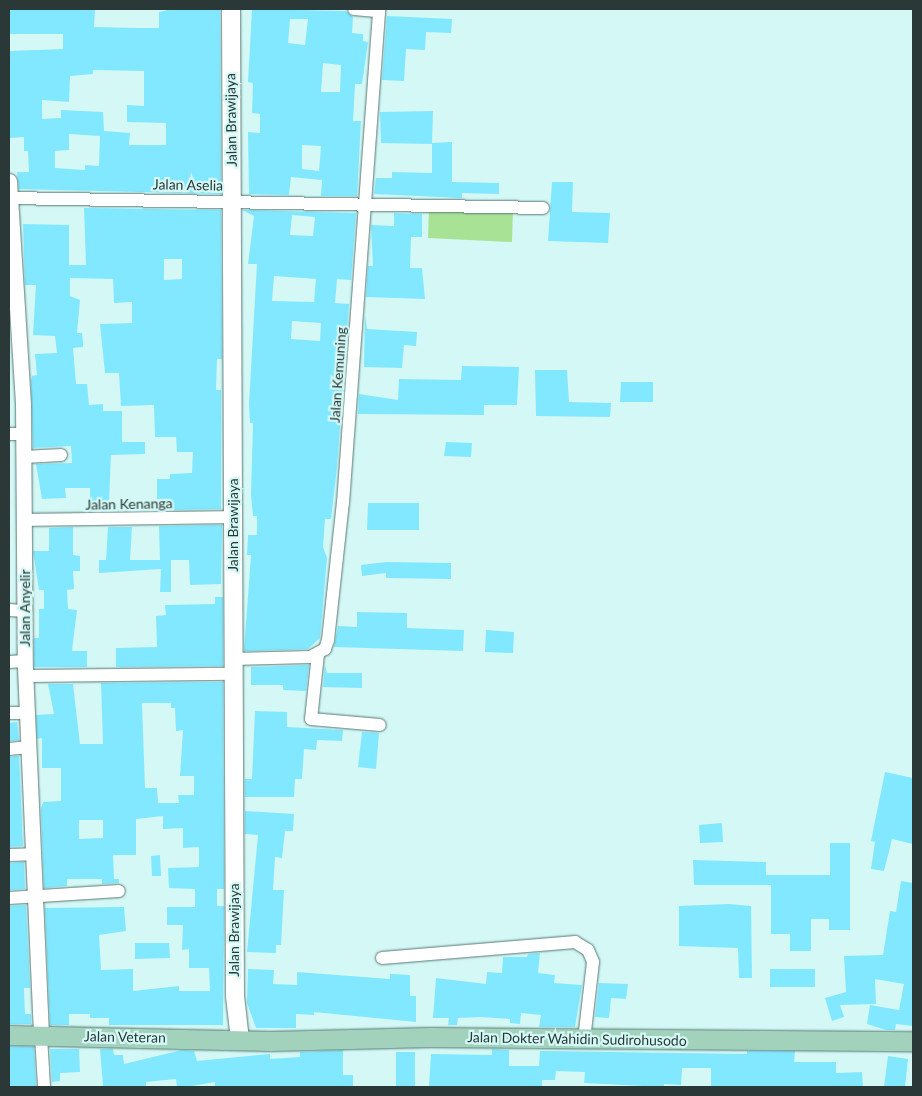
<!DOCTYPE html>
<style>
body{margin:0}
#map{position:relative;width:922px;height:1096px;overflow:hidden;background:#d4f8f5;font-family:Lato,sans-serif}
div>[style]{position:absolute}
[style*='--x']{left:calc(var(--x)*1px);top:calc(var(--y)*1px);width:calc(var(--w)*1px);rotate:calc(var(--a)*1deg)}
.green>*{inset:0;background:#a8e295}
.building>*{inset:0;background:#82e8ff}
.roads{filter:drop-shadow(0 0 1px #577875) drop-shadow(0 0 1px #577875)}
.minor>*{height:12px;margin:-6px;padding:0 6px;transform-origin:6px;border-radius:6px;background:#fff}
.tertiary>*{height:15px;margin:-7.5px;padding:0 7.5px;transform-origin:7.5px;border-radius:7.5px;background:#fff}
.secondary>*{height:18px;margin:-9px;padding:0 9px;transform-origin:9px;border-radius:9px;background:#fff}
.primary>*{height:19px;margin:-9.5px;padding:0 9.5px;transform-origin:9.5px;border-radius:9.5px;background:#a2d2bc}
span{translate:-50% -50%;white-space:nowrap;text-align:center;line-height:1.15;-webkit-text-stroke:4.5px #d4f8f5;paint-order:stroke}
.street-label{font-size:14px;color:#2a3837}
.frame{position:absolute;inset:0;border:10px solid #2a3837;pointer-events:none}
</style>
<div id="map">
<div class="green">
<i style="clip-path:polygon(429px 209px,513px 211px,512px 242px,428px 238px)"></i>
</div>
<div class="building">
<i style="clip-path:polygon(evenodd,9px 9px,95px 9px,94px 27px,137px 28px,159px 28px,159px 12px,172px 9px,220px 9px,221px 194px,19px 189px,17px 172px,29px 172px,28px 151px,24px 151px,24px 137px,10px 138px,9px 51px,63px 49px,63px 34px,9px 34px,9px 9px,93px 70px,144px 71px,144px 106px,127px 105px,127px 122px,166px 123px,166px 145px,129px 145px,130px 133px,104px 131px,103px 112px,61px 110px,61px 118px,42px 119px,42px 100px,69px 102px,70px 76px,93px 74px,93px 70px,9px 9px,69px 134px,100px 136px,99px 166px,85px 165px,85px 170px,55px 168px,55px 151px,69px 150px,69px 134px)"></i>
<i style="clip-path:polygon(evenodd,252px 9px,346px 11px,353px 17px,352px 33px,363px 34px,363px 41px,368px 42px,362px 84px,355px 84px,353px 121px,361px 121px,357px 196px,321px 196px,322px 180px,291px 177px,289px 195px,249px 194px,248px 132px,260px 133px,260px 114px,252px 113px,253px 83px,248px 82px,252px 9px,290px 19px,308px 19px,305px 45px,288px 43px,290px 19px,252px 9px,323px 63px,341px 65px,340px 92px,321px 92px,323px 63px,252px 9px,302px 145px,321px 146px,319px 171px,302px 169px,302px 145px)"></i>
<i style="clip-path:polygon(387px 16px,452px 19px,451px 33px,426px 32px,425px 50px,406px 49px,404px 81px,382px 80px)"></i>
<i style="clip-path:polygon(433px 111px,432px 143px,452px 142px,452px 182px,499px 183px,499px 194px,462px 193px,462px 198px,374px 194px,376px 178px,392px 178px,392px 172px,432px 173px,432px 144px,381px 143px,380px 112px)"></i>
<i style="clip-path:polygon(552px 182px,573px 182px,572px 212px,610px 213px,608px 243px,548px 241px)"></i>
<i style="clip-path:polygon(evenodd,84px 208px,221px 210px,222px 359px,217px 359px,216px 390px,221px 390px,221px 509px,168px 510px,168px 499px,157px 499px,157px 479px,170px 479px,170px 474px,192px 473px,193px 452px,177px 452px,176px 437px,155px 437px,154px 405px,121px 406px,119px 373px,105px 373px,100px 324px,132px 323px,132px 302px,114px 303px,113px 279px,70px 278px,70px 296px,80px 300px,77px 333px,82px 333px,83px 343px,83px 347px,73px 348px,76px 384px,87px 384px,89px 405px,103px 404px,103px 411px,122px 411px,122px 442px,145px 442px,145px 454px,111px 455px,109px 502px,90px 503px,90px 488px,65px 488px,66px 498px,42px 499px,36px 464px,72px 463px,71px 446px,33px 448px,31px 381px,32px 376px,37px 375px,35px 354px,57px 353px,55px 336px,33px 335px,36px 285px,25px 285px,23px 224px,69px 225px,69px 265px,86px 265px,84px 208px,164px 259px,182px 259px,182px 279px,164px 280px,164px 259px)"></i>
<i style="clip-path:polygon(evenodd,242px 210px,356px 213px,351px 280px,337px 279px,335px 303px,349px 304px,337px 467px,331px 519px,325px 519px,323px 547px,327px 558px,320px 638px,308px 649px,244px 651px,251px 555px,247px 555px,248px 535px,257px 535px,257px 516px,253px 516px,251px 495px,253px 423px,250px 423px,249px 404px,257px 264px,248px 264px,254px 216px,242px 210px,292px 215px,315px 217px,313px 236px,290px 235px,292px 215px,242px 210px,274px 276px,316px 279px,314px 302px,272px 301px,274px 276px,242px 210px,292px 321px,321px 323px,320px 341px,291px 339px,292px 321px)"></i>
<i style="clip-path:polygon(394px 213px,422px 214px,422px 237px,411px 237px,410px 268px,422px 268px,425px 299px,366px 297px,368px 266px,373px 266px,371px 225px,394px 226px)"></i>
<i style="clip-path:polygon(365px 315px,367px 329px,417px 332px,416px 346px,404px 345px,402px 368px,364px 367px)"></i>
<i style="clip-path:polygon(462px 366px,519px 367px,517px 405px,484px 405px,484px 415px,358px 414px,359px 394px,398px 400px,399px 379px,461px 380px)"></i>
<i style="clip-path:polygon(535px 370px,567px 370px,569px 402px,611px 403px,610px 417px,536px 416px)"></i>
<i style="clip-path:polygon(621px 382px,653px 382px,653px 402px,620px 402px)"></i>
<i style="clip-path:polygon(446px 442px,472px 443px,471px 457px,444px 456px)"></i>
<i style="clip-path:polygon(368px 503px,419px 503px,419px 530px,367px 530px)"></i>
<i style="clip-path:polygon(222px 525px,221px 584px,190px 585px,189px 560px,171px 560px,171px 592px,160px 592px,161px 569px,99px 573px,99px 560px,106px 560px,108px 527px,132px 527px,130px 560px,160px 560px,159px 526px)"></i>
<i style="clip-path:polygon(73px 527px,73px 555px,80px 556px,80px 571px,73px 571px,74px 589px,67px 590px,68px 609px,77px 610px,72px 651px,87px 651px,87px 667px,34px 667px,34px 638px,39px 638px,39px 609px,44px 609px,44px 590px,39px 590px,33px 551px,49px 551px,49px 528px)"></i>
<i style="clip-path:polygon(386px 562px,451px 563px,451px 579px,386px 578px,386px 573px,362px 576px,361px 565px)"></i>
<i style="clip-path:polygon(215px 597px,223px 597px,223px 666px,116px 667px,116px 648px,157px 647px,156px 616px,166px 615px,165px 605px,215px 604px)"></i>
<i style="clip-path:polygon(357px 612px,407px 613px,407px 628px,464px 630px,463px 651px,334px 647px,338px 626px,357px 627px)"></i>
<i style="clip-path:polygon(486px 630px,514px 632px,513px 653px,485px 652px)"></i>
<i style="clip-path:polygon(309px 665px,306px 691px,283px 690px,283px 685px,251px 685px,251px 667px)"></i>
<i style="clip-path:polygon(325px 665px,327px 673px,362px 673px,362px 688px,323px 687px)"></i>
<i style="clip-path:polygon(evenodd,223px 682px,224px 889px,217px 889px,217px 906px,224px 906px,223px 1025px,109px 1025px,109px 1018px,90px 1018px,90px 1014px,69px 1014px,69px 1025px,50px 1025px,45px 908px,124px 907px,126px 931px,99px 935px,101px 970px,133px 969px,133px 991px,179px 986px,179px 991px,210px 991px,209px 968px,189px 968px,189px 949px,182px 950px,183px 925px,167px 925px,167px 907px,195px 907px,195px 889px,169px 888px,168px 868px,199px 867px,199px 847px,183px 848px,183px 828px,163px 829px,163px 816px,136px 819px,136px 855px,113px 855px,114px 879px,119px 879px,119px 883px,102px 884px,102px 879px,67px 879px,67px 886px,44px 888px,41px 809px,43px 802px,61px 801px,61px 768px,42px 768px,42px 738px,37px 739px,36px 715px,54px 714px,48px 684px,73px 684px,80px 744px,103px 744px,101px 683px,223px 682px,142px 703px,171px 703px,171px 708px,175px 708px,176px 731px,183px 730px,180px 776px,194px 776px,194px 795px,178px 795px,179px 803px,158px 803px,157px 788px,145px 788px,142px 703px,223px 682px,79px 820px,103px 820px,103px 838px,79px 839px,79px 820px)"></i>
<i style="clip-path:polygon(255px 711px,287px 712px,287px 727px,343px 730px,342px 741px,317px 740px,316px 750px,304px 749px,302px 779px,295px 779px,294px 797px,245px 797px,245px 779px,252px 779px)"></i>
<i style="clip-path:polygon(17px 722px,19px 740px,9px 741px,9px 723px)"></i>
<i style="clip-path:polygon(362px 732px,379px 733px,376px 769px,358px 767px)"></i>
<i style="clip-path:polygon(19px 756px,23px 846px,9px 847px,9px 757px)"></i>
<i style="clip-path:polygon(885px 772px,913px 778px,913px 844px,892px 839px,884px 871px,871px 869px,875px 842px,871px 841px)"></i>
<i style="clip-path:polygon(245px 811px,294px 814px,293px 831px,285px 831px,282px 858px,275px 857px,273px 890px,284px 890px,281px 945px,276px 945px,276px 953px,247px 952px,258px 835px,245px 834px)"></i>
<i style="clip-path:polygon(722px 823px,723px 842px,700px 843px,699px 825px)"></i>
<i style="clip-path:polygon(830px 843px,850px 843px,850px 930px,829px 930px,829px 919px,811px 919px,811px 951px,790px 951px,790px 934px,771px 934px,771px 885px,694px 885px,693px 860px,766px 862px,766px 875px,830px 875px)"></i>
<i style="clip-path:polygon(160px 855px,161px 876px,152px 876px,151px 856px)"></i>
<i style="clip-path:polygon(24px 862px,25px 889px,9px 890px,9px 863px)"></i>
<i style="clip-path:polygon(901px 881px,913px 883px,913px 1026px,896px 1024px,895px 1030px,886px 1030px,867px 1024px,870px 1005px,899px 1010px,904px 984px,875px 979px,876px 1004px,840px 1005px,844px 1017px,832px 1021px,825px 998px,846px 992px,844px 956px,883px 955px,890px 911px,896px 912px)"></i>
<i style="clip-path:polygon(729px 904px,751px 906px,752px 978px,739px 978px,738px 948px,679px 946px,679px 906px)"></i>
<i style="clip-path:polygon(26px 905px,30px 988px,24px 988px,25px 1014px,31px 1014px,31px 1024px,9px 1024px,9px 906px)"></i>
<i style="clip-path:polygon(135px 943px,169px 943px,170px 958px,135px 959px)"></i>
<i style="clip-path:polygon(540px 953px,538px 973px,555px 975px,554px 983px,582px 985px,575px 1027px,539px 1027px,541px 1015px,521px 1013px,520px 1024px,510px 1023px,510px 1019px,481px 1017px,458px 1018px,457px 1025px,448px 1025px,449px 1018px,433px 1018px,436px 978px,486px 984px,487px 972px,502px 973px,503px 957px,527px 957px,528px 954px)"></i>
<i style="clip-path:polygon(248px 969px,274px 970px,273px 984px,297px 985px,297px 972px,390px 979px,390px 974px,410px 975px,410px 996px,416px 996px,416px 1022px,314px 1012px,314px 1015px,296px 1014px,296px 1028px,256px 1028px,247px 1003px)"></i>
<i style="clip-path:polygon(770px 969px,815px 969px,815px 987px,770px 987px)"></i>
<i style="clip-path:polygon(599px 983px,628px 984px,626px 999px,611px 998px,609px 1018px,595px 1017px)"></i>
<i style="clip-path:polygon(10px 1046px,34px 1047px,36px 1087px,9px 1087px)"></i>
<i style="clip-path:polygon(50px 1049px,79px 1049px,80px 1072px,60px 1073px,60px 1081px,52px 1082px)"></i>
<i style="clip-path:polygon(100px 1049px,113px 1049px,114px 1055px,123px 1055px,124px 1064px,182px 1050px,194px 1051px,197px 1061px,270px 1054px,270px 1059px,300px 1057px,300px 1052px,343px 1050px,343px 1075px,353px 1075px,353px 1087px,215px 1087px,215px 1082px,186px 1087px,177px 1087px,176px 1079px,146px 1082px,146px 1087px,103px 1086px)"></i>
<i style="clip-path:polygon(492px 1049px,509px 1050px,509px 1066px,539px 1066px,540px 1051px,747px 1054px,747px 1051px,795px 1051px,794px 1062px,836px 1062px,836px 1073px,862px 1072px,863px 1087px,711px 1087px,711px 1068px,682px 1068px,681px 1085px,664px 1084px,664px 1087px,584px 1083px,585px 1072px,556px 1071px,555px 1080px,542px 1080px,542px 1087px,429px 1087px,431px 1054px,492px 1055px)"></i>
<i style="clip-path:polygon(396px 1052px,415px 1052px,415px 1087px,396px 1087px)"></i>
<i style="clip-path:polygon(888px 1056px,908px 1059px,905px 1087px,884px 1087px)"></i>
</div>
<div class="roads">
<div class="minor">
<i style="--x:354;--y:9;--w:25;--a:5"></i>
<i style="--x:9;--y:198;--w:534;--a:1.07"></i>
<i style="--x:9;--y:434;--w:15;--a:0"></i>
<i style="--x:24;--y:457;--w:37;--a:-3"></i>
<i style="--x:25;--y:520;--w:208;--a:-0.8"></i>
<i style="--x:9;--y:610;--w:16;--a:4"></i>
<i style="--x:318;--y:654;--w:65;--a:96.1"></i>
<i style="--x:311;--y:719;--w:69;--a:5"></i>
<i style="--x:233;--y:659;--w:77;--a:-1.5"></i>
<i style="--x:310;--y:657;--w:17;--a:-28"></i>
<i style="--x:325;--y:649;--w:9;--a:-72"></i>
<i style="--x:328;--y:640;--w:138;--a:-83.8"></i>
<i style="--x:343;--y:503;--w:495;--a:-85.8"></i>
<i style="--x:9;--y:662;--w:16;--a:-4"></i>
<i style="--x:25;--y:676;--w:208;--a:-0.6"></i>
<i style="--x:9;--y:713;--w:18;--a:0"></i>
<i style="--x:9;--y:749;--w:19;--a:-6"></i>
<i style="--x:9;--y:855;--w:23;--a:-2"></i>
<i style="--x:9;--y:898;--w:110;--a:-3.6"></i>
<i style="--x:382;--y:958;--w:194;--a:-4.7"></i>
<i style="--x:575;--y:942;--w:15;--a:32"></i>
<i style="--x:588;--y:950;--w:13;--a:67"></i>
<i style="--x:593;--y:962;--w:79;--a:96.6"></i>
<i style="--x:41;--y:1036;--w:51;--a:86.6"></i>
</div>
<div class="tertiary">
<i style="--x:9;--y:181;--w:223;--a:86.4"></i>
<i style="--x:23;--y:404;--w:264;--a:89.6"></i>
<i style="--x:25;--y:668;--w:368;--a:87.5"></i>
</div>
<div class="secondary">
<i style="--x:231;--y:9;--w:987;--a:89.77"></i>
<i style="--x:235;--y:996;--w:44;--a:83.5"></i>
</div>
<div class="primary">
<i style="--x:9;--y:1035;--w:261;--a:1.3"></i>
<i style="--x:270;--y:1041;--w:160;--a:-1.4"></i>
<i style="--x:430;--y:1037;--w:483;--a:0.5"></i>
</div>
</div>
<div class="street-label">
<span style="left:231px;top:120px;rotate:-91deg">Jalan Brawijaya</span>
<span style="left:188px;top:185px;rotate:1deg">Jalan Aselia</span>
<span style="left:338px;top:375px;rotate:-86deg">Jalan Kemuning</span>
<span style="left:129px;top:504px;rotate:-1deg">Jalan Kenanga</span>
<span style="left:233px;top:525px;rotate:-90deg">Jalan Brawijaya</span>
<span style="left:25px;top:608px;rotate:-90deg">Jalan Anyelir</span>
<span style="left:234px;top:930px;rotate:-90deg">Jalan Brawijaya</span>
<span style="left:125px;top:1037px;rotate:1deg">Jalan Veteran</span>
<span style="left:577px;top:1039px;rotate:1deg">Jalan Dokter Wahidin Sudirohusodo</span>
</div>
<div class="frame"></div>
</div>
